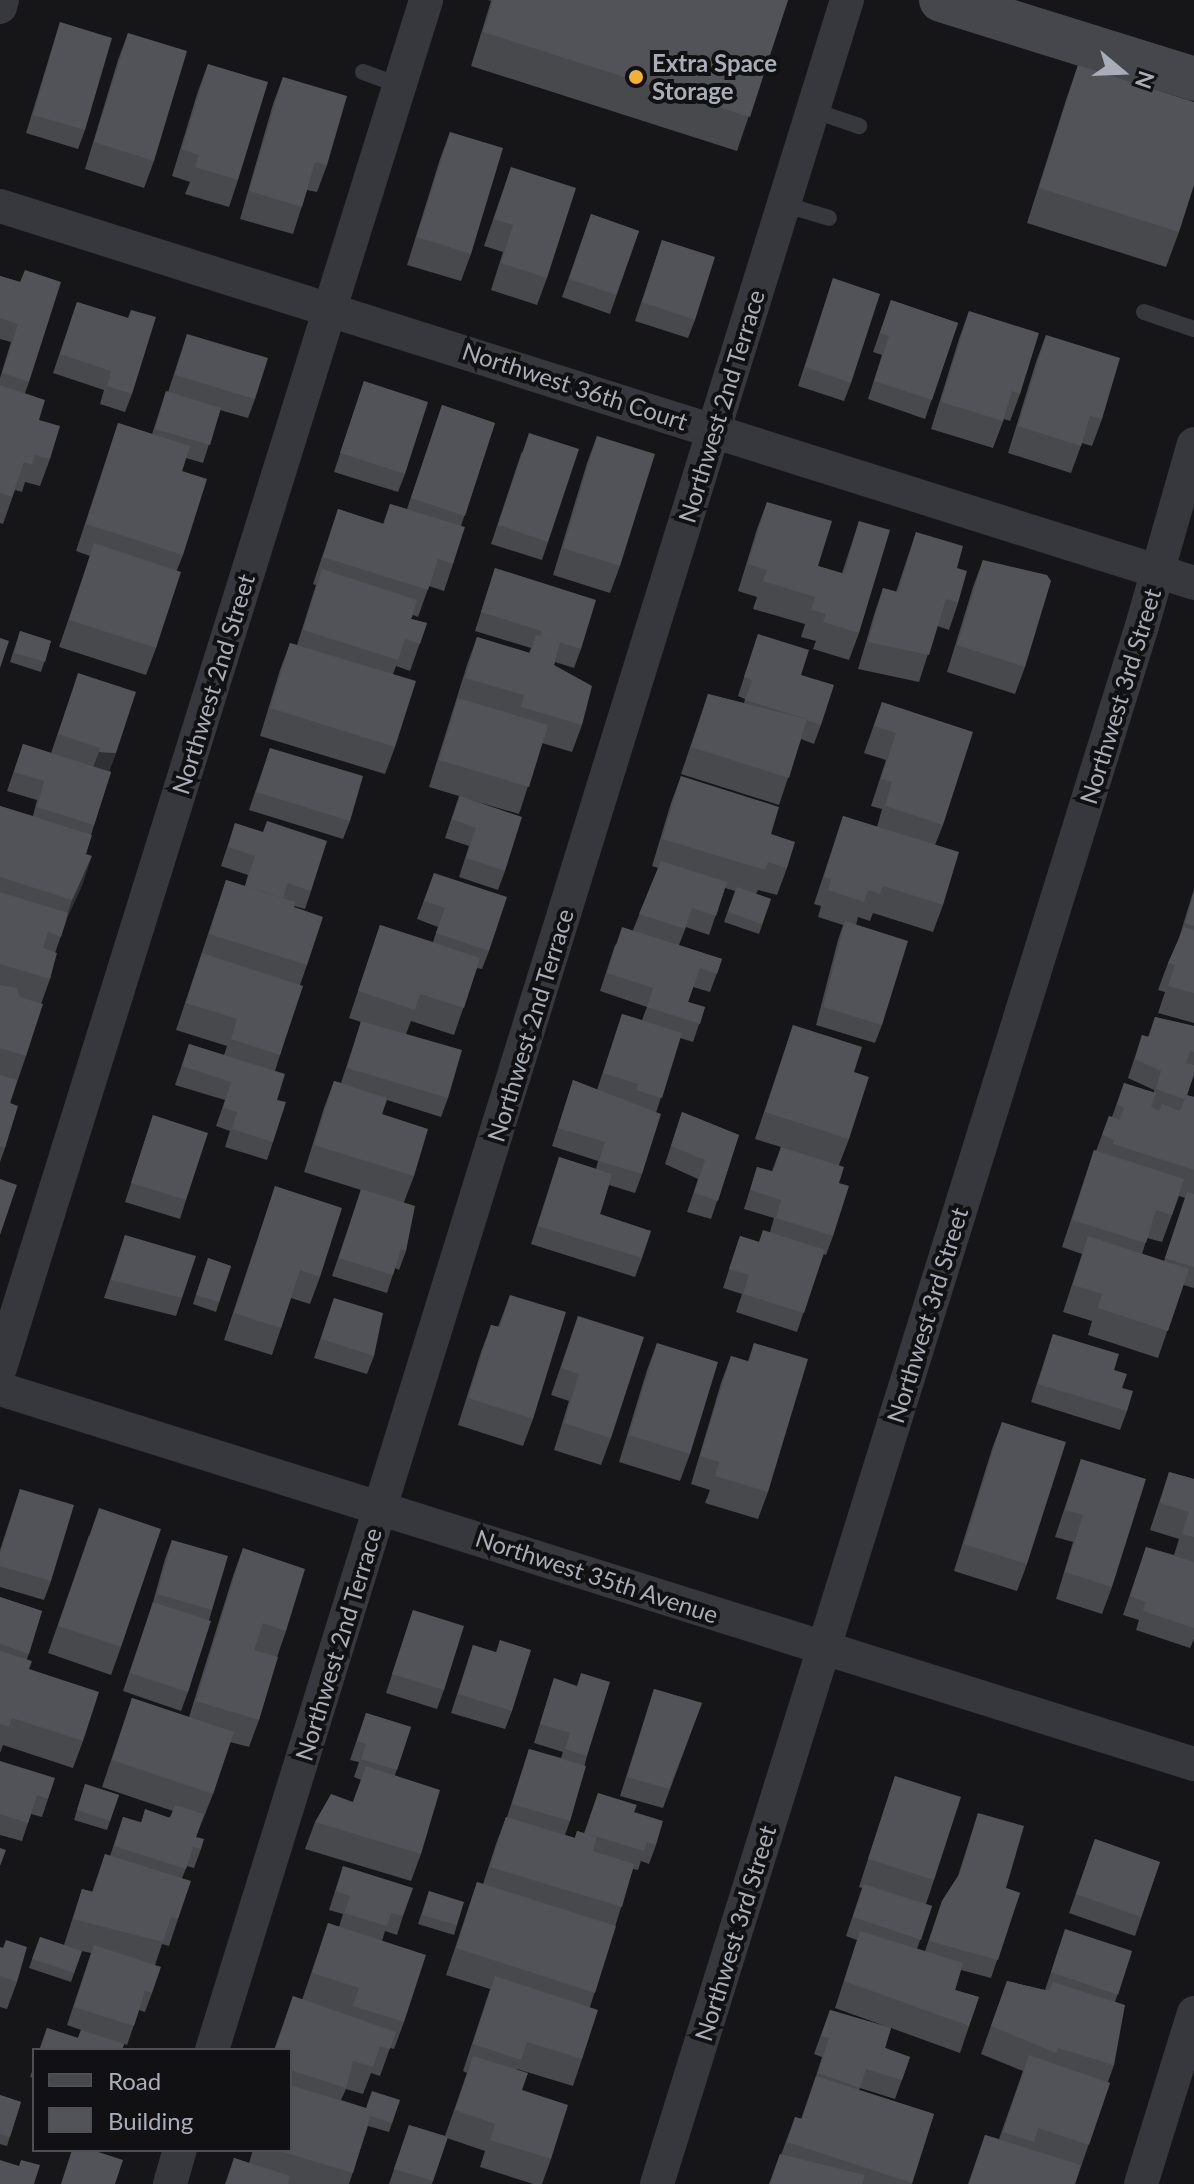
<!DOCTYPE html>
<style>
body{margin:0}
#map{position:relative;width:1194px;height:2184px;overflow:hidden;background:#161618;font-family:Lato,sans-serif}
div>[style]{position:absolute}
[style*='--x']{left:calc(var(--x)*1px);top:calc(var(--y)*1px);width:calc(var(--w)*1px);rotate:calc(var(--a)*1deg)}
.service>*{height:16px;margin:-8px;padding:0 8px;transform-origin:8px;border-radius:8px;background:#37383d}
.minor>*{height:34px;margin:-17px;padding:0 17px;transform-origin:17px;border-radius:17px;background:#37383d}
.secondary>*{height:44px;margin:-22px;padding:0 22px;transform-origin:22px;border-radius:22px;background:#45474d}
.wall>*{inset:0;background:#47494d}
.shaded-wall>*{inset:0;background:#2f3033}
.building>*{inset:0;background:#525359}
.dots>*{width:22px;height:22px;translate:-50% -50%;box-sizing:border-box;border:4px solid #111113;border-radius:50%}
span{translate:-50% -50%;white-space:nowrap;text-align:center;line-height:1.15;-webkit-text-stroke:8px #111113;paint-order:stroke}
.poi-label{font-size:24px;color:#a8adb8;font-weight:700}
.left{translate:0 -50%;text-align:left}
.street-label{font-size:24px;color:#a8adb8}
.legend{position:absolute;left:32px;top:2048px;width:260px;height:104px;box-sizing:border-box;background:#111113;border:2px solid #4d4f55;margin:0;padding:10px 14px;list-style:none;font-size:24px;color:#a8adb8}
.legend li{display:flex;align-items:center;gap:16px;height:40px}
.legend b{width:40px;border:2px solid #4d4f55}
.north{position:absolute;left:1082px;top:32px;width:80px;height:80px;-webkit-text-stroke:6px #111113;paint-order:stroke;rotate:109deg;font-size:22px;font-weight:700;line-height:32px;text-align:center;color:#a8adb8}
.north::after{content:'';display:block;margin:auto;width:28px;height:36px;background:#a8adb8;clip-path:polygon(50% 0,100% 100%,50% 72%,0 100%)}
</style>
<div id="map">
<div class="service">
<i style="--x:363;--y:72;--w:38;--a:20"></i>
<i style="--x:812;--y:110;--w:50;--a:18.8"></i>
<i style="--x:783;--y:204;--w:48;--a:16.9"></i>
<i style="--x:1144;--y:312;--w:53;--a:18.8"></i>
</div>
<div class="minor">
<i style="--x:0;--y:7;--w:7;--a:-74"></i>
<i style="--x:0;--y:206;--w:1252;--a:17.52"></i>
<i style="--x:0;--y:1368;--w:1433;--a:-72.7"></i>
<i style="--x:0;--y:1389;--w:1252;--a:17.44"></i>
<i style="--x:212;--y:2050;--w:2146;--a:-72.79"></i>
<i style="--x:170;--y:2184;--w:35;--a:-74"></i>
<i style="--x:657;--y:2184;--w:1632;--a:-72.71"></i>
<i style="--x:1142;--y:626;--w:189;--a:-74.1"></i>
<i style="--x:1141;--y:2184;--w:179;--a:-72.8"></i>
</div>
<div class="secondary">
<i style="--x:941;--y:0;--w:265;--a:17.3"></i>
</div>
<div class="wall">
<i style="clip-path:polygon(488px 0,788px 0,737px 151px,471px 66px,491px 1px)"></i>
<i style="clip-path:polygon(60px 22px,85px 130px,78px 149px,26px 133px)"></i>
<i style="clip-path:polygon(128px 33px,154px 161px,144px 188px,85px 169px,118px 60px)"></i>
<i style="clip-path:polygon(208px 64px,238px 180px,229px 207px,185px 194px,190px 182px,172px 176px,198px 91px)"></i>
<i style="clip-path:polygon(1078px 65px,1179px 232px,1166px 267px,1027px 223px,1066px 100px)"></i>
<i style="clip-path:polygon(283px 77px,327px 165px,317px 192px,307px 190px,293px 234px,240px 219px,273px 104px)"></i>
<i style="clip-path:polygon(450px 132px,471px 254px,461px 281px,407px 265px,440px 159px)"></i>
<i style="clip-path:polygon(511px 167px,547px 278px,537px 305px,491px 290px,503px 252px,484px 246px)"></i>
<i style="clip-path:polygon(591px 214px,639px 231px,610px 314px,562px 297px)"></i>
<i style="clip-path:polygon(662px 240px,695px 320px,688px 338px,635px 321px)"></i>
<i style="clip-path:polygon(0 276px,20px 282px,29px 382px,25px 393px,39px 420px,50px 459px,40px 486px,25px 482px,22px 492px,15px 490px,3px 524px,0 523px,0 378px,11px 342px,0 339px)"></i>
<i style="clip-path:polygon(833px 278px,851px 383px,844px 401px,798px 386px)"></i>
<i style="clip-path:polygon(891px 300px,958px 323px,925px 419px,868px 399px,882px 355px,873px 352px)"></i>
<i style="clip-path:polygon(77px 302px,128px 318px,132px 394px,125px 412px,100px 404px,104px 390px,53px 373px)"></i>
<i style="clip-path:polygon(969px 311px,1020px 394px,1010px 421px,1004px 419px,993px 448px,931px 429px,959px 339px)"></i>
<i style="clip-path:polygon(187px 334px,255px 399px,248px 418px,220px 410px,203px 463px,186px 458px,182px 471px,183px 555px,177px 570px,156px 648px,146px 675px,59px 647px,90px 556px,76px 551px,118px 423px,152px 434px,166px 391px,168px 392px)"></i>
<i style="clip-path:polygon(1046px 335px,1102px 419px,1092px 446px,1082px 443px,1071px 473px,1008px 453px,1036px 362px)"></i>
<i style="clip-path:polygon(364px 381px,405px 474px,398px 492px,334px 472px)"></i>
<i style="clip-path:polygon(442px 405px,495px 423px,461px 526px,453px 564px,444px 591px,429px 586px,418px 617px,413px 615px,411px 619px,427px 623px,410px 671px,396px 666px,393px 674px,395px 747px,385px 774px,260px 736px,280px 670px,290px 643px,297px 645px,316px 585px,313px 584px,338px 509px,383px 524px,390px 504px,407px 509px)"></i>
<i style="clip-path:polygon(597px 436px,620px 566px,610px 593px,553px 575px,587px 463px)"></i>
<i style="clip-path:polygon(522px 451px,548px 542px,542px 560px,491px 544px)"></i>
<i style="clip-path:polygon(767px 502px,818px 566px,842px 573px,859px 521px,859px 633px,849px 660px,813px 649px,816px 641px,801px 637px,805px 624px,753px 609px,757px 597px,738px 591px,757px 529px)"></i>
<i style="clip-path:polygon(916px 532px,957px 568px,958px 603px,949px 630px,937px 626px,919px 682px,858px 669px,874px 615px,883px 588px,896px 592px)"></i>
<i style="clip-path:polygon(983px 560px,1025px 667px,1015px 694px,947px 672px,973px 587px)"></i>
<i style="clip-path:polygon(495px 568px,581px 649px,574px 668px,555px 662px,554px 665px,582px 725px,572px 752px,542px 743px,519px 814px,464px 798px,505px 871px,498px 890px,459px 877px,469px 846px,445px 838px,459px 796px,429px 787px,467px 665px,477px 637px,529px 653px,531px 648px,475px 631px)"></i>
<i style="clip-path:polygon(20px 631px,51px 641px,41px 672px,10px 662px)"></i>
<i style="clip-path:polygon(758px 634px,801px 675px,821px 725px,814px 744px,801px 739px,779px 805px,681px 774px,708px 694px,744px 703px,745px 699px,738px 696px)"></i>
<i style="clip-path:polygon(72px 692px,116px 753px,109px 771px,111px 772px,91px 835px,86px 854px,83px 883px,68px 916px,55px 953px,50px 979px,41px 1004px,26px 1056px,10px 1103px,5px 1148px,0 1162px,0 806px,33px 816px,37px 800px,7px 791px,23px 744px,51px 753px)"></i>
<i style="clip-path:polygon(882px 702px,943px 825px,935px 845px,943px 905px,933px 932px,873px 913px,870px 921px,858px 917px,856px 925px,882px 1025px,875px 1043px,816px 1025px,838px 940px,843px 925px,818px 917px,821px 906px,814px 904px,843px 816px,877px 827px,882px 809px,871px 806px,886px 760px,864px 753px)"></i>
<i style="clip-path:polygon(270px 748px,350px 821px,343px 839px,249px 810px)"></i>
<i style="clip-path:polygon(681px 776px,771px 834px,787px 868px,777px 895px,758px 890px,756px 894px,771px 899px,759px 934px,724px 922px,735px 891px,725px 888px,709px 935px,686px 927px,679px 945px,722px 959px,710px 992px,693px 987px,688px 1002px,705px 1007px,693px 1042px,680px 1038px,656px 1113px,642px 1174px,635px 1193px,609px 1185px,600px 1214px,642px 1258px,635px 1277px,531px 1244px,559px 1157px,596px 1169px,598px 1161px,552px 1146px,573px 1080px,597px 1090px,622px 1014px,642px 1020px,647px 1007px,600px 991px,615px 945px,633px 930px,658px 868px,652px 866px,671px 803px)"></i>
<i style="clip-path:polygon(235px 823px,311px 891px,305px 909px,294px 906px,307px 965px,300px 985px,280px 1055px,275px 1071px,277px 1100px,273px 1142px,267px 1160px,225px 1147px,230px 1131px,216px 1126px,225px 1100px,175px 1085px,189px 1044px,224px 1055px,227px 1046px,176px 1030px,226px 880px,245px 886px,248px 875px,221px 866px)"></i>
<i style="clip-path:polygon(434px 873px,489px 951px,482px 969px,477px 968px,454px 1035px,411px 1021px,406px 1034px,448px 1098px,441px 1117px,387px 1100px,382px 1114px,414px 1176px,404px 1202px,406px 1251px,399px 1270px,395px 1268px,387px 1293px,332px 1276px,361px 1190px,304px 1172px,324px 1108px,334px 1081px,341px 1083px,361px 1022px,349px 1018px,380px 925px,433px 942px,438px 927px,417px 919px)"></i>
<i style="clip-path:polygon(1194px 889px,1194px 1023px,1158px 1013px,1165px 992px,1158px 990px,1168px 963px,1178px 941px)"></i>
<i style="clip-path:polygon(evenodd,1155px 1017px,1194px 1026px,1194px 1074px,1187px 1095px,1194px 1097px,1194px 1288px,1183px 1285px,1158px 1358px,1088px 1335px,1092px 1321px,1063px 1312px,1082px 1254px,1062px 1247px,1094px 1150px,1096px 1151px,1109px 1116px,1112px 1117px,1124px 1083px,1154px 1093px,1154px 1090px,1128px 1078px,1142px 1035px,1148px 1037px,1155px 1017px,1179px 1196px,1185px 1198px,1164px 1261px,1142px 1254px,1147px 1238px,1162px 1242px,1179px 1196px)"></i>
<i style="clip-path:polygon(793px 1025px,854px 1072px,849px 1139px,839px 1165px,839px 1183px,833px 1236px,826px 1255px,823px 1254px,797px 1332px,736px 1312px,742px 1294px,723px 1288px,740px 1236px,759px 1242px,770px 1232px,774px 1218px,744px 1209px,757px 1167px,772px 1171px,781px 1147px,755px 1139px)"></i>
<i style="clip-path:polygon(682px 1112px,739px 1135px,711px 1219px,687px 1212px,698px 1179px,665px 1164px)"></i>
<i style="clip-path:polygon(153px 1115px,186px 1200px,180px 1219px,125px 1202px)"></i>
<i style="clip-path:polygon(275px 1186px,320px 1277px,310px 1304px,291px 1298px,272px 1355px,224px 1340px)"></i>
<i style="clip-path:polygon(125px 1235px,182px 1298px,176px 1316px,104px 1298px)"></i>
<i style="clip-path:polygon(208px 1258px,231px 1266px,216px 1312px,193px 1304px)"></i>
<i style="clip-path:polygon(510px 1295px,533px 1419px,523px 1446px,458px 1425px,481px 1352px,491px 1325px,498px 1327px)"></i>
<i style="clip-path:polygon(334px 1298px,374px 1356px,367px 1374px,314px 1358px)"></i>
<i style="clip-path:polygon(578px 1316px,611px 1438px,601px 1465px,554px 1450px,569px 1401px,551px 1395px)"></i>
<i style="clip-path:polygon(1053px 1334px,1114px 1370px,1122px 1388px,1127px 1411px,1120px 1430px,1031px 1402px)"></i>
<i style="clip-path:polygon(657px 1343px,690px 1454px,680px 1481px,619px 1462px,647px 1370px)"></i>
<i style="clip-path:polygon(754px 1343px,768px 1492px,758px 1519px,705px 1503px,710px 1490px,691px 1484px,721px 1383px,731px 1356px,748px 1361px)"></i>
<i style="clip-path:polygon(1002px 1422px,1027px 1564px,1017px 1591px,954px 1571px,992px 1449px)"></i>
<i style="clip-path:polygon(1081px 1459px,1112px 1587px,1102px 1614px,1056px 1599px,1073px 1542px,1055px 1537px)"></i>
<i style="clip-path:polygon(1169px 1472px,1194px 1479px,1194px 1639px,1190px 1648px,1136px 1630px,1139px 1620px,1123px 1615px,1146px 1547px,1174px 1555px,1179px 1539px,1150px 1530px)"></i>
<i style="clip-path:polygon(20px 1489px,51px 1581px,44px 1600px,0 1587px,0 1550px)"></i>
<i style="clip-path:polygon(89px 1535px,121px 1647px,111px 1675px,48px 1653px)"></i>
<i style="clip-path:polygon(172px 1540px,212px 1610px,188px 1692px,181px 1711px,123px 1691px,153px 1602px,165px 1559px)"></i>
<i style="clip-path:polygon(243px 1548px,286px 1631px,277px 1657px,259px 1720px,249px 1747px,230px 1742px,213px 1794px,196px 1837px,201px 1849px,194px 1868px,187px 1866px,182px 1878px,178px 1919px,169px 1946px,162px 1944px,155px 1965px,152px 1993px,145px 2012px,139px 2010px,127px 2045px,124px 2044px,122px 2050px,39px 2050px,47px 2028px,78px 2038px,81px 2030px,67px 2025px,91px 1953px,82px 1951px,71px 1982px,29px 1968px,40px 1937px,64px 1945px,82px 1889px,92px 1892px,105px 1854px,110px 1856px,123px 1817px,141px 1822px,170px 1817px,173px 1811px,102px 1787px,132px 1698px,189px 1717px,233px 1576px)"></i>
<i style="clip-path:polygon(0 1597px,42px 1611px,27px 1659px,29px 1669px,83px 1741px,73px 1768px,3px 1745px,0 1753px)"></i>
<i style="clip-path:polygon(413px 1610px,444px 1690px,437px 1709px,386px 1693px)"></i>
<i style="clip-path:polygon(500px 1640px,512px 1711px,505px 1729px,451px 1713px,473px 1645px,496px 1652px)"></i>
<i style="clip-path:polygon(554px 1678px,587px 1756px,570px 1821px,565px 1835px,575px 1838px,577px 1831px,584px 1833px,598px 1793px,634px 1812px,656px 1845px,649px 1864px,641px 1861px,638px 1870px,633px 1869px,590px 2007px,582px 2059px,573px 2086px,517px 2069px,517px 2070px,522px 2090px,551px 2159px,542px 2184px,533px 2184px,480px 2167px,485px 2151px,447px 2138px,432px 2184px,389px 2184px,409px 2125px,445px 2136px,467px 2073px,463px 2071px,490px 1989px,446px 1975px,477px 1882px,483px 1884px,496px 1844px,506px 1817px,507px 1817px,529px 1749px,561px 1758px,563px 1752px,534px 1743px)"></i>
<i style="clip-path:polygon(654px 1689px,702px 1703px,663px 1808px,620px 1796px)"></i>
<i style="clip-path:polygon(366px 1713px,411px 1727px,395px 1775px,421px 1854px,411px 1881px,305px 1849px,315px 1822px,353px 1802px,361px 1780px,354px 1777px,359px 1762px,350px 1760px)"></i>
<i style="clip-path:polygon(0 1761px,48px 1799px,42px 1817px,31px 1814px,22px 1841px,0 1835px)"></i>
<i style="clip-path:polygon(895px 1776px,934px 1880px,926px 1904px,932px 1906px,917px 1949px,925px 1951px,942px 1901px,958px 1876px,978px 1813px,1006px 1888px,1020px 1893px,991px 1978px,961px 1970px,955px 1990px,979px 1997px,960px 2053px,891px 2028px,885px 2048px,910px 2057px,895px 2099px,860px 2088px,859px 2090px,934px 2114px,912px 2184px,769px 2184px,780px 2154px,781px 2155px,795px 2117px,801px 2119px,816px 2076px,822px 2057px,814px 2054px,830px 2010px,885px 2026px,835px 2008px,857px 1940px,846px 1936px,862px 1888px,859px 1887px)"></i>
<i style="clip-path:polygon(85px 1784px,119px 1795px,107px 1830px,74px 1820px)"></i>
<i style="clip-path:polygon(1095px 1839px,1160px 1862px,1135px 1936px,1069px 1913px)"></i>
<i style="clip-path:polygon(343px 1866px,403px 1916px,397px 1935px,385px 1931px,382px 1941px,404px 2022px,394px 2049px,390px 2048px,380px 2076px,371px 2073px,363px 2094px,346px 2089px,341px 2100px,366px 2108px,400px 2100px,389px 2132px,368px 2126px,349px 2184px,225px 2184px,234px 2158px,249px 2163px,253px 2150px,290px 2150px,290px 2050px,274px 2050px,293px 1996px,302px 2000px,328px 1923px,339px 1927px,343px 1914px,329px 1910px)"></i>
<i style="clip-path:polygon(429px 1891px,457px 1925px,454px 1935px,418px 1924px)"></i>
<i style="clip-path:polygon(0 1947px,17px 1982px,7px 2009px,0 2007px)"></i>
<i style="clip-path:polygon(1059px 1948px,1132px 1951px,1115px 2002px,1114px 2065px,1108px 2082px,1110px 2083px,1075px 2184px,968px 2184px,985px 2135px,999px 2139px,1023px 2071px,981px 2054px,1007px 1981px,1045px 1990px)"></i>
<i style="clip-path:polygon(34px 2066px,34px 2078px,30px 2077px)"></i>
<i style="clip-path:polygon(0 2095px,21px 2102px,7px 2146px,0 2144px)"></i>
</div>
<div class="shaded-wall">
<i style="clip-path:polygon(99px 752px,116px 753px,109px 772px,92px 770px)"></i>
<i style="clip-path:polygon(92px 856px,83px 883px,63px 927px,72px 900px)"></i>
</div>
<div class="building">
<i style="clip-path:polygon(493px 0,788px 0,750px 117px,483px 32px)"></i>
<i style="clip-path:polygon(60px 22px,112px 38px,85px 130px,33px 115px)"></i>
<i style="clip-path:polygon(128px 33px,187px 51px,154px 161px,94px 142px)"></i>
<i style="clip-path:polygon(208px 64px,268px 82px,238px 180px,195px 167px,199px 155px,182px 149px)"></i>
<i style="clip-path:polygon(1078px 65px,1194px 102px,1194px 185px,1179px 232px,1039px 188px)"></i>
<i style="clip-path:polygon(283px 77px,347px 96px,327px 165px,315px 162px,302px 207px,249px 191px)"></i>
<i style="clip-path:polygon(450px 132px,503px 148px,471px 254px,417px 237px)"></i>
<i style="clip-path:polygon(511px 167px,576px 188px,547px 278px,501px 263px,513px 225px,494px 219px)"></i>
<i style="clip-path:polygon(591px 214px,639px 231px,616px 295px,569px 279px)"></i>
<i style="clip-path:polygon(662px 240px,715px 257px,695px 320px,642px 302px)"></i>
<i style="clip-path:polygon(25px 270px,61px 282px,29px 382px,2px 373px,18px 324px,0 318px,0 276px,20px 282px)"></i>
<i style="clip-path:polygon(833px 278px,880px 294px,851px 383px,805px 367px)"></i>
<i style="clip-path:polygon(891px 300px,958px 323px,932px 400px,874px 381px,889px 336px,880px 333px)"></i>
<i style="clip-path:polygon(77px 302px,128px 318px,131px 310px,156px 317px,132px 394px,107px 386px,111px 371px,60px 354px)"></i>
<i style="clip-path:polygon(969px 311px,1039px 333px,1020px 394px,1012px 391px,1003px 421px,941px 402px)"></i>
<i style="clip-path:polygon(187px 334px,268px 358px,255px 399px,175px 375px)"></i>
<i style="clip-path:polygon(1046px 335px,1120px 358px,1102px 419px,1090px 416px,1081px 446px,1018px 426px)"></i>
<i style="clip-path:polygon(364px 381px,428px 402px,405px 474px,340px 453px)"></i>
<i style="clip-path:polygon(0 385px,45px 400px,39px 420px,60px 426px,50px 459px,35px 455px,32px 465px,24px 462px,12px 497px,0 493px)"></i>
<i style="clip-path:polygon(166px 391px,221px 408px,210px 445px,155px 429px)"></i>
<i style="clip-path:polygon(442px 405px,495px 423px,465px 516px,411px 498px)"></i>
<i style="clip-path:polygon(118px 423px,190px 446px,182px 471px,207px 479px,183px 555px,86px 524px)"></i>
<i style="clip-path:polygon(529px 433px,579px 449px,548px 542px,498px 525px)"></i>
<i style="clip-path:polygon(597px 436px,655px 454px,620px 566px,563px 548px)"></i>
<i style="clip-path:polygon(767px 502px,832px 521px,818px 566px,844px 574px,859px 521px,890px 530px,859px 633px,823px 622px,826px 614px,811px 610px,815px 597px,763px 581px,767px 570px,748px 564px)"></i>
<i style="clip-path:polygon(390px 504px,465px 527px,453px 564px,438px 559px,428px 590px,323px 557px,338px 509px,384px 524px)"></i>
<i style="clip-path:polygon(916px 532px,963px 546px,957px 568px,967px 571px,958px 603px,946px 599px,929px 655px,868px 642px,883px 588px,898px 592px)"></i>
<i style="clip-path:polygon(94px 543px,181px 572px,156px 648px,69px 620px)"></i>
<i style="clip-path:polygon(983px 560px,1047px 575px,1051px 581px,1025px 667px,957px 645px)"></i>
<i style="clip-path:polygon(495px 568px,596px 600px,581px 649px,540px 636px,542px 631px,481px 612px)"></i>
<i style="clip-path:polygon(322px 569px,417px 600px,411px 619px,427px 623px,420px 644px,405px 639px,398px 660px,303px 630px)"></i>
<i style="clip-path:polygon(20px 631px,51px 641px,45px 662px,14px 653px)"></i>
<i style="clip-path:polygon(758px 634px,809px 650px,801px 675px,834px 685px,821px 725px,807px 720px,807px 719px,745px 700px,752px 680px,744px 677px)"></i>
<i style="clip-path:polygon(536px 635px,560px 642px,554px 665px,592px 686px,582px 725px,521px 707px,524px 695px,465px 678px,477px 637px,530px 653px)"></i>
<i style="clip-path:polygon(0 638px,9px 641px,0 668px)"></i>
<i style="clip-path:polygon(290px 643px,416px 681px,395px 747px,270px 708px)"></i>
<i style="clip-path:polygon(78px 673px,136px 692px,116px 753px,99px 752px,100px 748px,58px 734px)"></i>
<i style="clip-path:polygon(708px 694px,807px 719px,789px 778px,691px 747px)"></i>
<i style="clip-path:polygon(458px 698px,548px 725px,529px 787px,439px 760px)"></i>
<i style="clip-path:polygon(882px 702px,973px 732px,943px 825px,885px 806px,892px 782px,881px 779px,896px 733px,874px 726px)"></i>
<i style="clip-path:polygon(23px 744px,111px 772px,94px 825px,37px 807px,44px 781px,14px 772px)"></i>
<i style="clip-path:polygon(270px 748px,363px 776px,350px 821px,256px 792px)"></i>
<i style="clip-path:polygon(681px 776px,779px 807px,771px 834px,795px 842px,787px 868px,768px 862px,765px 870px,662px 839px)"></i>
<i style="clip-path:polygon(460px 796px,522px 817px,505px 871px,466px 858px,476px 828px,452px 819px)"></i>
<i style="clip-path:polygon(0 806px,92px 835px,86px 854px,92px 856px,72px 900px,0 877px)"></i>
<i style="clip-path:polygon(843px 816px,959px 852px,943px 905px,883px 886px,880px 894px,868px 890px,864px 902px,828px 890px,831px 879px,824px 877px)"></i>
<i style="clip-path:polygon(267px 821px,327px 841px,311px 891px,287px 883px,283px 898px,245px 886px,255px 856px,228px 847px,235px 823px,263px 832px)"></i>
<i style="clip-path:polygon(661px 861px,727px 882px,716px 916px,692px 908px,685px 929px,639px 914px)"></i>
<i style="clip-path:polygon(434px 873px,507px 897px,489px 951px,436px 933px,445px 908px,424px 901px)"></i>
<i style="clip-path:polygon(226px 880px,295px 902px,294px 907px,323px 917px,307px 965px,209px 934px)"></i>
<i style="clip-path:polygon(737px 887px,771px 899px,762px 924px,728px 912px)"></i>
<i style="clip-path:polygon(0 892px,68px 913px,61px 937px,48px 932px,43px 948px,57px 953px,50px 979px,0 964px)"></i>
<i style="clip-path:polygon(1194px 892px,1194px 926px,1185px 923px)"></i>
<i style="clip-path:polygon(845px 921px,908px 941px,882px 1025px,823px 1007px)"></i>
<i style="clip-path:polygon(380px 925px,480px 958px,464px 1008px,420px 994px,415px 1010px,358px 991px)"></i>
<i style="clip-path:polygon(622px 927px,722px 959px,717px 974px,700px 968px,688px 1002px,705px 1007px,700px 1024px,647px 1007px,653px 988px,607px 973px)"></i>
<i style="clip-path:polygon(1184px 927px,1194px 930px,1194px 993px,1168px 986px,1175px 965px,1168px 963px)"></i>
<i style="clip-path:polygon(202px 953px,303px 986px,280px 1055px,231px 1039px,237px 1019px,186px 1003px)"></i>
<i style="clip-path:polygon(0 985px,17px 988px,20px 997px,43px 1004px,26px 1056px,0 1048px)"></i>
<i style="clip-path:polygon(622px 1014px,682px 1033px,662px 1098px,636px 1090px,638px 1084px,603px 1073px)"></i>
<i style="clip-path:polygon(1155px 1017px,1194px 1026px,1194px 1052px,1190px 1051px,1186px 1063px,1194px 1065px,1194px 1074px,1187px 1095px,1186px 1095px,1184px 1099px,1156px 1089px,1161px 1071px,1135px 1059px,1142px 1035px,1149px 1037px)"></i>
<i style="clip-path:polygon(361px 1021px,462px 1050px,448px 1098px,347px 1068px)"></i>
<i style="clip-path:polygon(793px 1025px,862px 1047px,854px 1072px,869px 1077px,849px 1139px,765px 1112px)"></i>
<i style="clip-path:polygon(189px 1044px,285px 1074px,277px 1100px,286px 1102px,273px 1142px,232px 1129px,237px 1112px,223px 1108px,231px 1082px,182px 1066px)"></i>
<i style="clip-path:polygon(0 1075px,17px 1080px,10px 1103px,18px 1106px,5px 1148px,0 1146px)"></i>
<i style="clip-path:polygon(573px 1080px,661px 1114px,642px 1174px,599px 1161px,605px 1142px,558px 1128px)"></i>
<i style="clip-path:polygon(334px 1081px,387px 1098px,382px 1114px,428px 1129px,414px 1176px,314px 1145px)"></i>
<i style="clip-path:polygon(1124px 1083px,1156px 1093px,1151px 1107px,1159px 1111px,1162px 1104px,1180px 1111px,1186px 1095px,1194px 1097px,1194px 1170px,1113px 1144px,1114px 1140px,1102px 1135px,1109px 1116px,1120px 1120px,1124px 1108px,1117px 1104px)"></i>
<i style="clip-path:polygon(682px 1112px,739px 1135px,718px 1201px,694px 1193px,705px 1160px,671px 1146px)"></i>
<i style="clip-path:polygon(153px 1115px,208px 1133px,186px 1200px,131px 1183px)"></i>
<i style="clip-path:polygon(781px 1147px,844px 1167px,839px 1183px,849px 1186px,833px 1236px,776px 1218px,781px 1200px,750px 1190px,757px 1167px,773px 1172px)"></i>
<i style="clip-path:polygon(1094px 1150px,1184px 1179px,1172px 1215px,1156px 1210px,1146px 1243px,1072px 1220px)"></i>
<i style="clip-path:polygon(559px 1157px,612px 1174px,600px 1214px,651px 1231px,642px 1258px,538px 1226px)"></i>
<i style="clip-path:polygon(0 1179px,17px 1185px,0 1235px)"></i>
<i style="clip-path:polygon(275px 1186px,342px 1208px,320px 1277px,300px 1270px,281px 1328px,234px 1313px)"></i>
<i style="clip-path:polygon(361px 1189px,415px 1206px,406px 1251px,401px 1249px,393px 1275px,339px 1258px)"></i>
<i style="clip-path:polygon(1187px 1192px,1194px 1194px,1194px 1267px,1165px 1258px)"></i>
<i style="clip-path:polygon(763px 1230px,825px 1250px,804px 1313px,743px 1294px,749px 1275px,729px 1269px,740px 1236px,759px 1242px)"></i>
<i style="clip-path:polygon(125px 1235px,196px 1256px,182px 1298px,111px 1280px)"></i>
<i style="clip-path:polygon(1088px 1236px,1189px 1269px,1168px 1331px,1098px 1308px,1102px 1294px,1073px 1285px)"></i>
<i style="clip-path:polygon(208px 1258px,231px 1266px,219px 1302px,196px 1295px)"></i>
<i style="clip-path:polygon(510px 1295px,566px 1312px,533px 1419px,468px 1398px,491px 1325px,500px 1327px)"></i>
<i style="clip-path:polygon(334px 1298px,383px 1313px,374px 1356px,321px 1339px)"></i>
<i style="clip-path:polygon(578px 1316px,644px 1337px,611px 1438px,564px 1423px,579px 1374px,561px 1368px)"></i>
<i style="clip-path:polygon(1053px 1334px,1119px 1354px,1114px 1370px,1127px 1374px,1122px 1388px,1133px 1391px,1127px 1411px,1038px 1384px)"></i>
<i style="clip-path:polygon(657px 1343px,718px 1362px,690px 1454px,629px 1435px)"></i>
<i style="clip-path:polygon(754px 1343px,808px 1359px,768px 1492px,715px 1476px,719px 1462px,700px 1456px,731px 1356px,749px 1362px)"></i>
<i style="clip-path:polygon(1002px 1422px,1066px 1442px,1027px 1564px,964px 1544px)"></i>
<i style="clip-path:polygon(1081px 1459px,1146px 1479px,1112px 1587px,1065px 1572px,1083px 1515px,1065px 1510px)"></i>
<i style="clip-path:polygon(1169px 1472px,1194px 1479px,1194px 1537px,1182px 1534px,1189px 1512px,1160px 1503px)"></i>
<i style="clip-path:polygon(20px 1489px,74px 1505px,51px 1581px,0 1566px,0 1554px)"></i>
<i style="clip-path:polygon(99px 1508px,161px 1529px,121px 1647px,58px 1626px)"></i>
<i style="clip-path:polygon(172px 1540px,228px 1556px,212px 1610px,157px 1594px)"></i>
<i style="clip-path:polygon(1146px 1547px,1194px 1562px,1194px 1628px,1143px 1611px,1146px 1602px,1130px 1596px)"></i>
<i style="clip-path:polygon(243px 1548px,305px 1569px,286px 1631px,263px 1623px,254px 1650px,278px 1657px,259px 1720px,196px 1701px)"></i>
<i style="clip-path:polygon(0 1597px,42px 1611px,29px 1654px,0 1644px)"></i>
<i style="clip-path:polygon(153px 1602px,211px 1621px,188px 1692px,130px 1673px)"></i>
<i style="clip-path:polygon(413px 1610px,464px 1626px,444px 1690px,392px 1674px)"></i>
<i style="clip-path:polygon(500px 1640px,531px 1650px,512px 1711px,458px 1694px,473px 1645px,497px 1653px)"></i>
<i style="clip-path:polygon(0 1651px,32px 1661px,29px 1669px,99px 1692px,83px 1741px,12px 1718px,9px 1727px,0 1724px)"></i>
<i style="clip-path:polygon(581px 1673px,610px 1682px,587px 1756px,565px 1749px,570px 1733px,540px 1724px,554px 1678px,577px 1686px)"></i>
<i style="clip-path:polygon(654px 1689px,702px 1703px,669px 1789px,627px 1777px)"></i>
<i style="clip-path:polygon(132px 1698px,234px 1732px,213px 1794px,112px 1760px)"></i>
<i style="clip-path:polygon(366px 1713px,411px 1727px,397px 1770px,361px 1759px,366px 1744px,357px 1741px)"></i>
<i style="clip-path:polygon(529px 1749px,586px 1766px,570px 1821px,512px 1804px)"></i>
<i style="clip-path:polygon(0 1761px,55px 1778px,48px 1799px,37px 1795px,28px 1823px,0 1814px)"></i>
<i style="clip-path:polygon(366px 1766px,440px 1790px,421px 1854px,315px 1822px,331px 1794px,353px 1802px)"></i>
<i style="clip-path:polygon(895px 1776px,961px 1797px,934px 1880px,868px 1859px)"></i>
<i style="clip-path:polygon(85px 1784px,119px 1795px,110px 1821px,77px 1810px)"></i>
<i style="clip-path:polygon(598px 1793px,637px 1805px,634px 1812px,663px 1821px,656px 1845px,647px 1842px,644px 1851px,585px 1833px)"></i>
<i style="clip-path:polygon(175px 1805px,204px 1814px,196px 1837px,204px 1839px,201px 1849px,193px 1847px,186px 1869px,114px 1846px,123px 1817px,141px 1823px,145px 1809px,170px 1818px)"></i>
<i style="clip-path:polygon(978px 1813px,1024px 1826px,1006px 1888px,1020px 1893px,998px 1960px,929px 1941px,942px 1901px,960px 1873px)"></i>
<i style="clip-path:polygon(506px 1817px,575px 1838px,577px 1831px,597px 1837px,593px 1851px,634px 1864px,622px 1907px,490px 1867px)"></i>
<i style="clip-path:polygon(1095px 1839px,1160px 1862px,1141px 1917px,1076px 1894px)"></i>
<i style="clip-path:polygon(0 1848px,6px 1850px,0 1866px)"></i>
<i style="clip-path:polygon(105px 1854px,191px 1881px,178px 1919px,171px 1917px,163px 1942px,73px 1919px,82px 1889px,93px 1892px)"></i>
<i style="clip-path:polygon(343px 1866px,413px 1888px,403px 1916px,391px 1913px,387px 1926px,344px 1913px,350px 1896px,336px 1891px)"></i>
<i style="clip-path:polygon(477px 1882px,616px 1926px,595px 1993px,456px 1948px)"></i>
<i style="clip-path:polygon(864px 1884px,932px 1906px,921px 1940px,853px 1917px)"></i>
<i style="clip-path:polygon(429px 1891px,464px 1902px,457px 1925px,422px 1915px)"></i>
<i style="clip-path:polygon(328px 1923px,426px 1955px,404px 2022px,353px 2006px,359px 1988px,312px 1973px)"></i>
<i style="clip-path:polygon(1065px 1929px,1132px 1951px,1118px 1995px,1051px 1972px)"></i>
<i style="clip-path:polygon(860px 1931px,963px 1963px,955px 1990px,979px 1997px,969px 2026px,844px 1981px)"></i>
<i style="clip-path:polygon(40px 1937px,82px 1951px,74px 1973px,32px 1959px)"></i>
<i style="clip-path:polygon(6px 1940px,27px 1947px,17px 1982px,0 1976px,0 1947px,3px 1948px)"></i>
<i style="clip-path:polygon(94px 1945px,161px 1967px,152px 1993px,145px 1991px,134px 2026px,74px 2007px)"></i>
<i style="clip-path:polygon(495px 1976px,598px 2010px,582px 2059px,527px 2042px,521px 2060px,473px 2044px)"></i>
<i style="clip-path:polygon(1007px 1981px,1049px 1991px,1053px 1982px,1125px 2005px,1114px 2065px,1058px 2048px,1056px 2053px,991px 2026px)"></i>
<i style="clip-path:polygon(293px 1996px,396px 2032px,390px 2049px,380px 2046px,373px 2067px,353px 2061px,346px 2088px,290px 2070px,290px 2050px,275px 2050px)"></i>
<i style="clip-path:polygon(830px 2010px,891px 2028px,885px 2048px,910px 2057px,902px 2080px,866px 2069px,860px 2088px,818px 2073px,829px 2038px,821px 2036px)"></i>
<i style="clip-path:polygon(47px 2028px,78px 2038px,81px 2030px,124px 2044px,122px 2050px,40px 2050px)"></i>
<i style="clip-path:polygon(1029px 2055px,1110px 2083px,1089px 2145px,1038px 2128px,1034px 2142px,1003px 2132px)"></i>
<i style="clip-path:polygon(473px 2056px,528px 2073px,522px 2090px,568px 2105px,551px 2159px,490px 2140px,495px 2124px,455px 2110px)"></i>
<i style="clip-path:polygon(816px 2076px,934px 2114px,912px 2183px,787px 2142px,795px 2117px,802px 2119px)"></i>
<i style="clip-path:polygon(290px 2085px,372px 2110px,353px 2173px,276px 2150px,290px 2150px)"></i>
<i style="clip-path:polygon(372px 2091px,400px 2100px,392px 2123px,371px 2116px,372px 2110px,366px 2108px)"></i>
<i style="clip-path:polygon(0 2095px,21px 2102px,10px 2137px,0 2134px)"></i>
<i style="clip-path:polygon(409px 2125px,448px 2137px,433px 2181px,394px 2169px)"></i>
<i style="clip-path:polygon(985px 2135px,1081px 2165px,1075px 2184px,969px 2184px)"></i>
<i style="clip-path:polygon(72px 2150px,92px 2150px,123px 2160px,115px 2184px,61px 2184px)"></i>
<i style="clip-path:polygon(780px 2154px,865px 2175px,862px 2184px,770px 2184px)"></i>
<i style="clip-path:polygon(234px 2158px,290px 2176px,288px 2184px,226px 2184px)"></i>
<i style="clip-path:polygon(0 2160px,19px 2166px,21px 2160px,40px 2165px,34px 2184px,0 2184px)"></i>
</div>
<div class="dots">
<i style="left:636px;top:77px;background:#f2b134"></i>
</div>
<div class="poi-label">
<span class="left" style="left:652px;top:77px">Extra Space<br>Storage</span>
</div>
<div class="street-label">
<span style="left:575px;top:386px;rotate:18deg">Northwest 36th Court</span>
<span style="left:721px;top:406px;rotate:-73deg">Northwest 2nd Terrace</span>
<span style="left:213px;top:684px;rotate:-73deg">Northwest 2nd Street</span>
<span style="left:1120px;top:696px;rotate:-73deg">Northwest 3rd Street</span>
<span style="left:530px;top:1025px;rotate:-73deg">Northwest 2nd Terrace</span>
<span style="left:927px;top:1315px;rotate:-73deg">Northwest 3rd Street</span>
<span style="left:597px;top:1576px;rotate:18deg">Northwest 35th Avenue</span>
<span style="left:338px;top:1644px;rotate:-73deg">Northwest 2nd Terrace</span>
<span style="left:735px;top:1933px;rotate:-73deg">Northwest 3rd Street</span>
</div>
<ul class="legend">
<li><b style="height:10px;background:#45474d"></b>Road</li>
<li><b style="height:22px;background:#525359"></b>Building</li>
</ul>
<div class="north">N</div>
</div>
